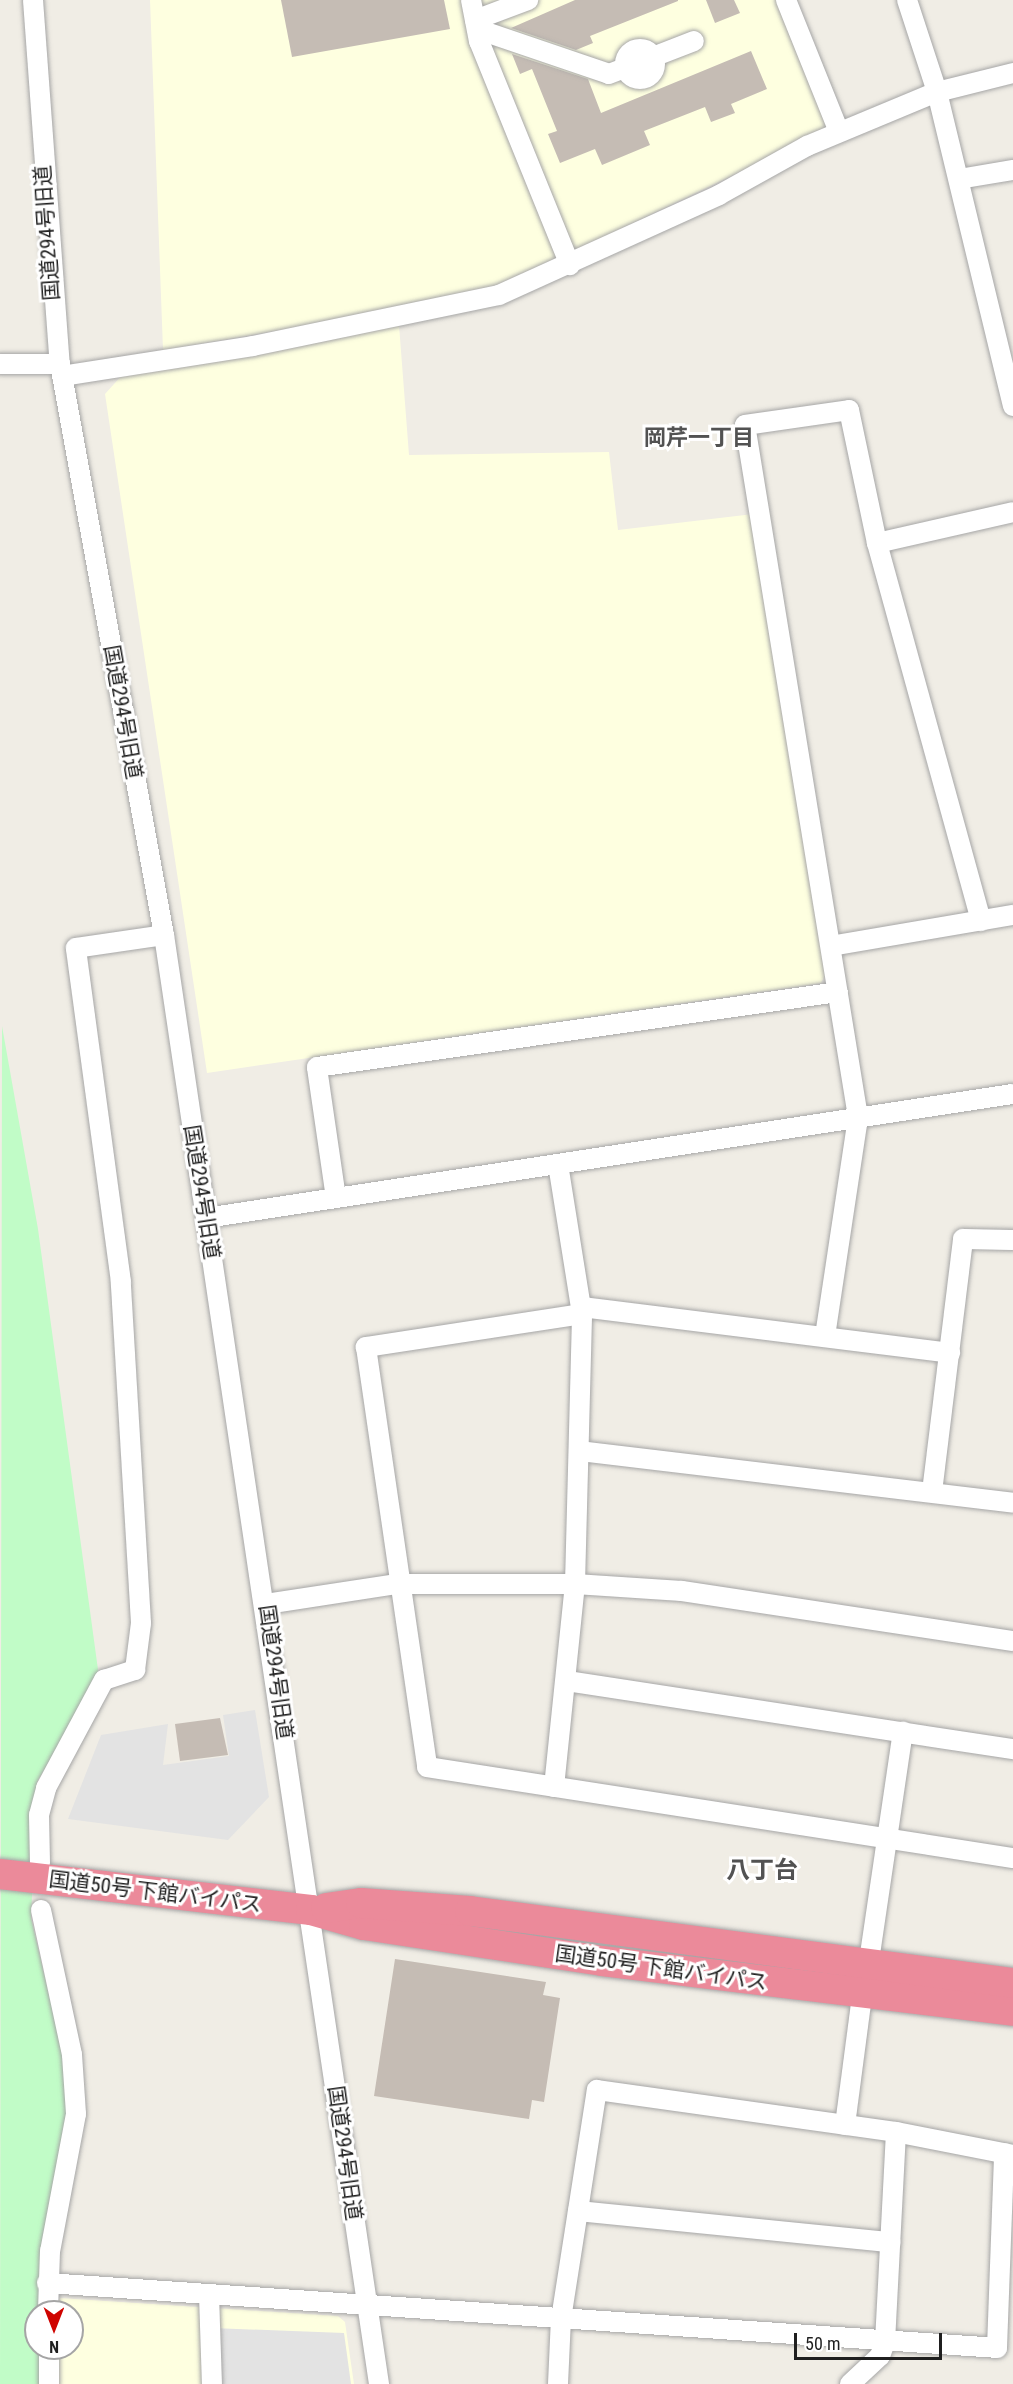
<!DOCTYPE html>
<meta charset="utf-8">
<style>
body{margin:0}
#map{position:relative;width:1013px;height:2384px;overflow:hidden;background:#f0ede5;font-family:"Roboto Condensed","Noto Sans JP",sans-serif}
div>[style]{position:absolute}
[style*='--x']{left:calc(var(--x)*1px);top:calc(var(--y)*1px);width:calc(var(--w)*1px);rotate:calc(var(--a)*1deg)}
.education>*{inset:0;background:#feffe0}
.park>*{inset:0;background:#c1fcc7}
.parking>*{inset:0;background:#e3e3e3}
.building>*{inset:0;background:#c5bcb4}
.roads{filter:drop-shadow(0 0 2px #a6a6a6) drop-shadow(0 0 2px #a6a6a6)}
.minor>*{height:20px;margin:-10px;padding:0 10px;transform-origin:10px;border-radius:10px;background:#fff}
.minor>.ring{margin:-10px;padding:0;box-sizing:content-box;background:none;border:20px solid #fff;border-radius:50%}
.highway>*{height:30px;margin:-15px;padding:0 15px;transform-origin:15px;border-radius:15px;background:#eb8a9a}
span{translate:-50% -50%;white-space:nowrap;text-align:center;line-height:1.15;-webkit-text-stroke:6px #fff;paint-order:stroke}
.street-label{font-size:21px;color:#1f1f1f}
.neighbourhood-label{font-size:22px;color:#525252;font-weight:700}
.quarter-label{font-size:24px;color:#525252;font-weight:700}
.north{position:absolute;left:24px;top:2300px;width:60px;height:60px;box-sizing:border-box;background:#fff;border:2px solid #a5a5a5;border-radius:50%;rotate:180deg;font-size:16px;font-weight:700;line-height:24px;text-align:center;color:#1f1f1f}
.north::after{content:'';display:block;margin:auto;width:21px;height:27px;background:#cf0400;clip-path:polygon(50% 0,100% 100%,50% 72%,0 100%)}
.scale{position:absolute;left:794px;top:2333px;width:148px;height:27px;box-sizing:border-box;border:3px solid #1f1f1f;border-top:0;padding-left:8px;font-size:18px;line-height:21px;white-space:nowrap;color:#1f1f1f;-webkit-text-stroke:4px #fff;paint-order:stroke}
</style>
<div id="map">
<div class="education">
<i style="clip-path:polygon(150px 0,791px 0,839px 117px,848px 120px,497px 288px,405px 309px,163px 350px)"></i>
<i style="clip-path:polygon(399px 325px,409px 455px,609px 452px,618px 530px,770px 512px,827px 971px,821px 983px,207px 1073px,105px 394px,124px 373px)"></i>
<i style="clip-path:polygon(60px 2298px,338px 2316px,345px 2322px,354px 2384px,56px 2384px,55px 2348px,72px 2348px,72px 2312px,54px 2312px)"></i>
</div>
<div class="park">
<i style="clip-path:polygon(2px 1026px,38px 1229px,99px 1677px,37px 1782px,31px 1918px,64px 2059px,67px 2107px,41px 2312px,36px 2312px,42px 2384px,0 2384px)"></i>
</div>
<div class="parking">
<i style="clip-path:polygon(255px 1710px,269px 1797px,228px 1840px,68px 1819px,101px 1735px,168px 1724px,163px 1765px,229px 1756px,223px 1715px)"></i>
<i style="clip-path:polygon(212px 2328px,344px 2333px,351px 2384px,213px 2384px)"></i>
</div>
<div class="building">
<i style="clip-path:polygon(281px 0,444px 0,450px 29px,292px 57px)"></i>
<i style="clip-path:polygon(575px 0,678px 0,678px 1px,590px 36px,593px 43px,576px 50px,511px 28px)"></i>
<i style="clip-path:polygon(706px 0,734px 0,740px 13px,715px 23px)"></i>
<i style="clip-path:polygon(751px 51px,767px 89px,731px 104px,735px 113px,711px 122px,705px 107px,644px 131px,650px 145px,602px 165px,595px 149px,560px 163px,548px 134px,557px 131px,532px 69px,520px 74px,512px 54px,588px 79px,601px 113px)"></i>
<i style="clip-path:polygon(220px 1718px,228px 1755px,180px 1761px,175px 1724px)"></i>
<i style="clip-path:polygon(395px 1959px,546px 1982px,543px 1995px,560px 1998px,544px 2102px,532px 2100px,529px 2119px,374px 2096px)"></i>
</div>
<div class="roads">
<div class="minor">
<i style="--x:33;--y:0;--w:365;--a:85.8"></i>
<i style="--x:60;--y:364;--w:580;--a:79.68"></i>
<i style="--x:164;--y:935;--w:1465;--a:81.56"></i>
<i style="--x:471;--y:0;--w:42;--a:79"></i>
<i style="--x:479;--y:41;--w:242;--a:67.9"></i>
<i style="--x:786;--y:0;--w:142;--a:68.1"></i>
<i style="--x:907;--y:0;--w:97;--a:71.9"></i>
<i style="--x:937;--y:92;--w:323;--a:76.4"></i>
<i style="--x:475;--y:20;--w:57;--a:-20.7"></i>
<i style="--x:477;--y:29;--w:139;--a:18.8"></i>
<i style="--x:609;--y:74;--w:91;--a:-21.2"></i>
<i class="ring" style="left:625px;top:49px;width:10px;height:10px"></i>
<i style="--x:959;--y:179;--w:55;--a:-9.5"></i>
<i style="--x:0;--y:364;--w:60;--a:0"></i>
<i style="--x:62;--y:376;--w:193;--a:-8.9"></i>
<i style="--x:253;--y:346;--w:251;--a:-11.7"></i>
<i style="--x:499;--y:295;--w:242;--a:-24.4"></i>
<i style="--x:719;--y:195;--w:101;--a:-29.1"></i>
<i style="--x:807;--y:146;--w:141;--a:-22.6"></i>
<i style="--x:937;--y:92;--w:78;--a:-14"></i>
<i style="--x:877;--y:543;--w:392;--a:74.6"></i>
<i style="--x:831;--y:946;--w:185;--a:-9.7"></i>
<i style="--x:336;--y:1198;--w:132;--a:-98.3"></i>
<i style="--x:317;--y:1067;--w:526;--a:-8.19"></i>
<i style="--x:206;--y:1218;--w:816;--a:-8.74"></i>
<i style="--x:582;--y:1307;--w:371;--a:7.1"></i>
<i style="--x:582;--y:1314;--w:219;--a:171.3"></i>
<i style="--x:366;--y:1347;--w:424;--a:81.7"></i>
<i style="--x:427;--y:1767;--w:593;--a:8.83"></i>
<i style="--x:825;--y:1336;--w:221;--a:-81.4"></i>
<i style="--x:858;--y:1117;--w:701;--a:-99.27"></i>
<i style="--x:745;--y:425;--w:105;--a:-8.2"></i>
<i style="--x:849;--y:410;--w:136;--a:78.1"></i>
<i style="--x:877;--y:543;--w:139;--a:-12.8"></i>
<i style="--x:580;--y:1451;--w:436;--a:6.8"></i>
<i style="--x:932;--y:1492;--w:255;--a:-83"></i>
<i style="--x:963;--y:1239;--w:50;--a:1.1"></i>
<i style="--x:266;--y:1604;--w:133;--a:-8.7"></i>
<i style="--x:397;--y:1584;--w:178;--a:0"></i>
<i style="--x:575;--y:1584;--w:107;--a:3.7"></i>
<i style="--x:682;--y:1591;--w:335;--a:8.6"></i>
<i style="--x:567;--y:1681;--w:451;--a:8.7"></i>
<i style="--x:554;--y:1787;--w:204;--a:-84.1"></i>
<i style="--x:575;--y:1584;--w:270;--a:-88.5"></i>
<i style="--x:582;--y:1314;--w:152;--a:-99.1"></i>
<i style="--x:40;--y:1863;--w:48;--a:-91.2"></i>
<i style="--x:39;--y:1815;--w:28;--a:-75"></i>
<i style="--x:46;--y:1788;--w:123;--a:-61.8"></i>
<i style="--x:104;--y:1680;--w:33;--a:-18"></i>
<i style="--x:135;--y:1670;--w:47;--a:-82.7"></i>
<i style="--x:141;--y:1623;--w:342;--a:-93.4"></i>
<i style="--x:121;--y:1282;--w:337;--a:-97.7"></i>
<i style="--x:76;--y:948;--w:89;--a:-8.4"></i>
<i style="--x:41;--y:1910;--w:148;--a:77.9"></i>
<i style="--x:72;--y:2055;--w:59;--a:86.1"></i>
<i style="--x:76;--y:2114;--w:139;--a:100.7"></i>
<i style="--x:50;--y:2251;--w:61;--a:91.9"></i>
<i style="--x:869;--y:1961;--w:232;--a:-81.6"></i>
<i style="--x:845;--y:2125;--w:130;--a:-82.5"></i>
<i style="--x:578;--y:2211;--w:314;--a:5.7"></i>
<i style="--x:47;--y:2283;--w:952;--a:3.91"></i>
<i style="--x:997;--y:2348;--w:195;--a:-87.9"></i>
<i style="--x:209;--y:2295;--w:89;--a:88.1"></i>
<i style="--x:49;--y:2348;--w:36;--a:90"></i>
<i style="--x:558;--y:2384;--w:65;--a:-87.4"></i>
<i style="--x:561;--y:2319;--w:232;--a:-81.1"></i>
<i style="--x:597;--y:2090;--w:302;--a:8"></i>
<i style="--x:896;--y:2132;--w:119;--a:11.1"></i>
<i style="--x:850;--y:2384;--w:41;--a:-43"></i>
<i style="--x:880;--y:2356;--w:15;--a:-70"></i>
<i style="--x:885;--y:2342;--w:210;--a:-87"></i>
</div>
<div class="highway">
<i style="--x:0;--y:1874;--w:313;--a:6.6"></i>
<i style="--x:311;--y:1910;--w:55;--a:15.8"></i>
<i style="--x:364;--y:1925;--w:241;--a:8.6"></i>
<i style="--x:602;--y:1961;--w:414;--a:6.9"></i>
<i style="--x:326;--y:1908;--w:35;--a:-8"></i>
<i style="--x:361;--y:1903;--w:109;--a:4.2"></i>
<i style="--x:470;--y:1911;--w:548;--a:7.55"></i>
</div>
</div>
<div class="street-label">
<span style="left:47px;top:233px;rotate:-94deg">国道294号旧道</span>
<span style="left:123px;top:712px;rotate:80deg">国道294号旧道</span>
<span style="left:202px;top:1192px;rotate:81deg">国道294号旧道</span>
<span style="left:276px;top:1672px;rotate:82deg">国道294号旧道</span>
<span style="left:155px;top:1892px;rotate:7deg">国道50号 下館バイパス</span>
<span style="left:661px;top:1968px;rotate:8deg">国道50号 下館バイパス</span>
<span style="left:345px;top:2153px;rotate:82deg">国道294号旧道</span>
</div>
<div class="neighbourhood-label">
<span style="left:699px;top:438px">岡芹一丁目</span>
</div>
<div class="quarter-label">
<span style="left:762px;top:1871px">八丁台</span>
</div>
<div class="north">N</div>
<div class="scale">50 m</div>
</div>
